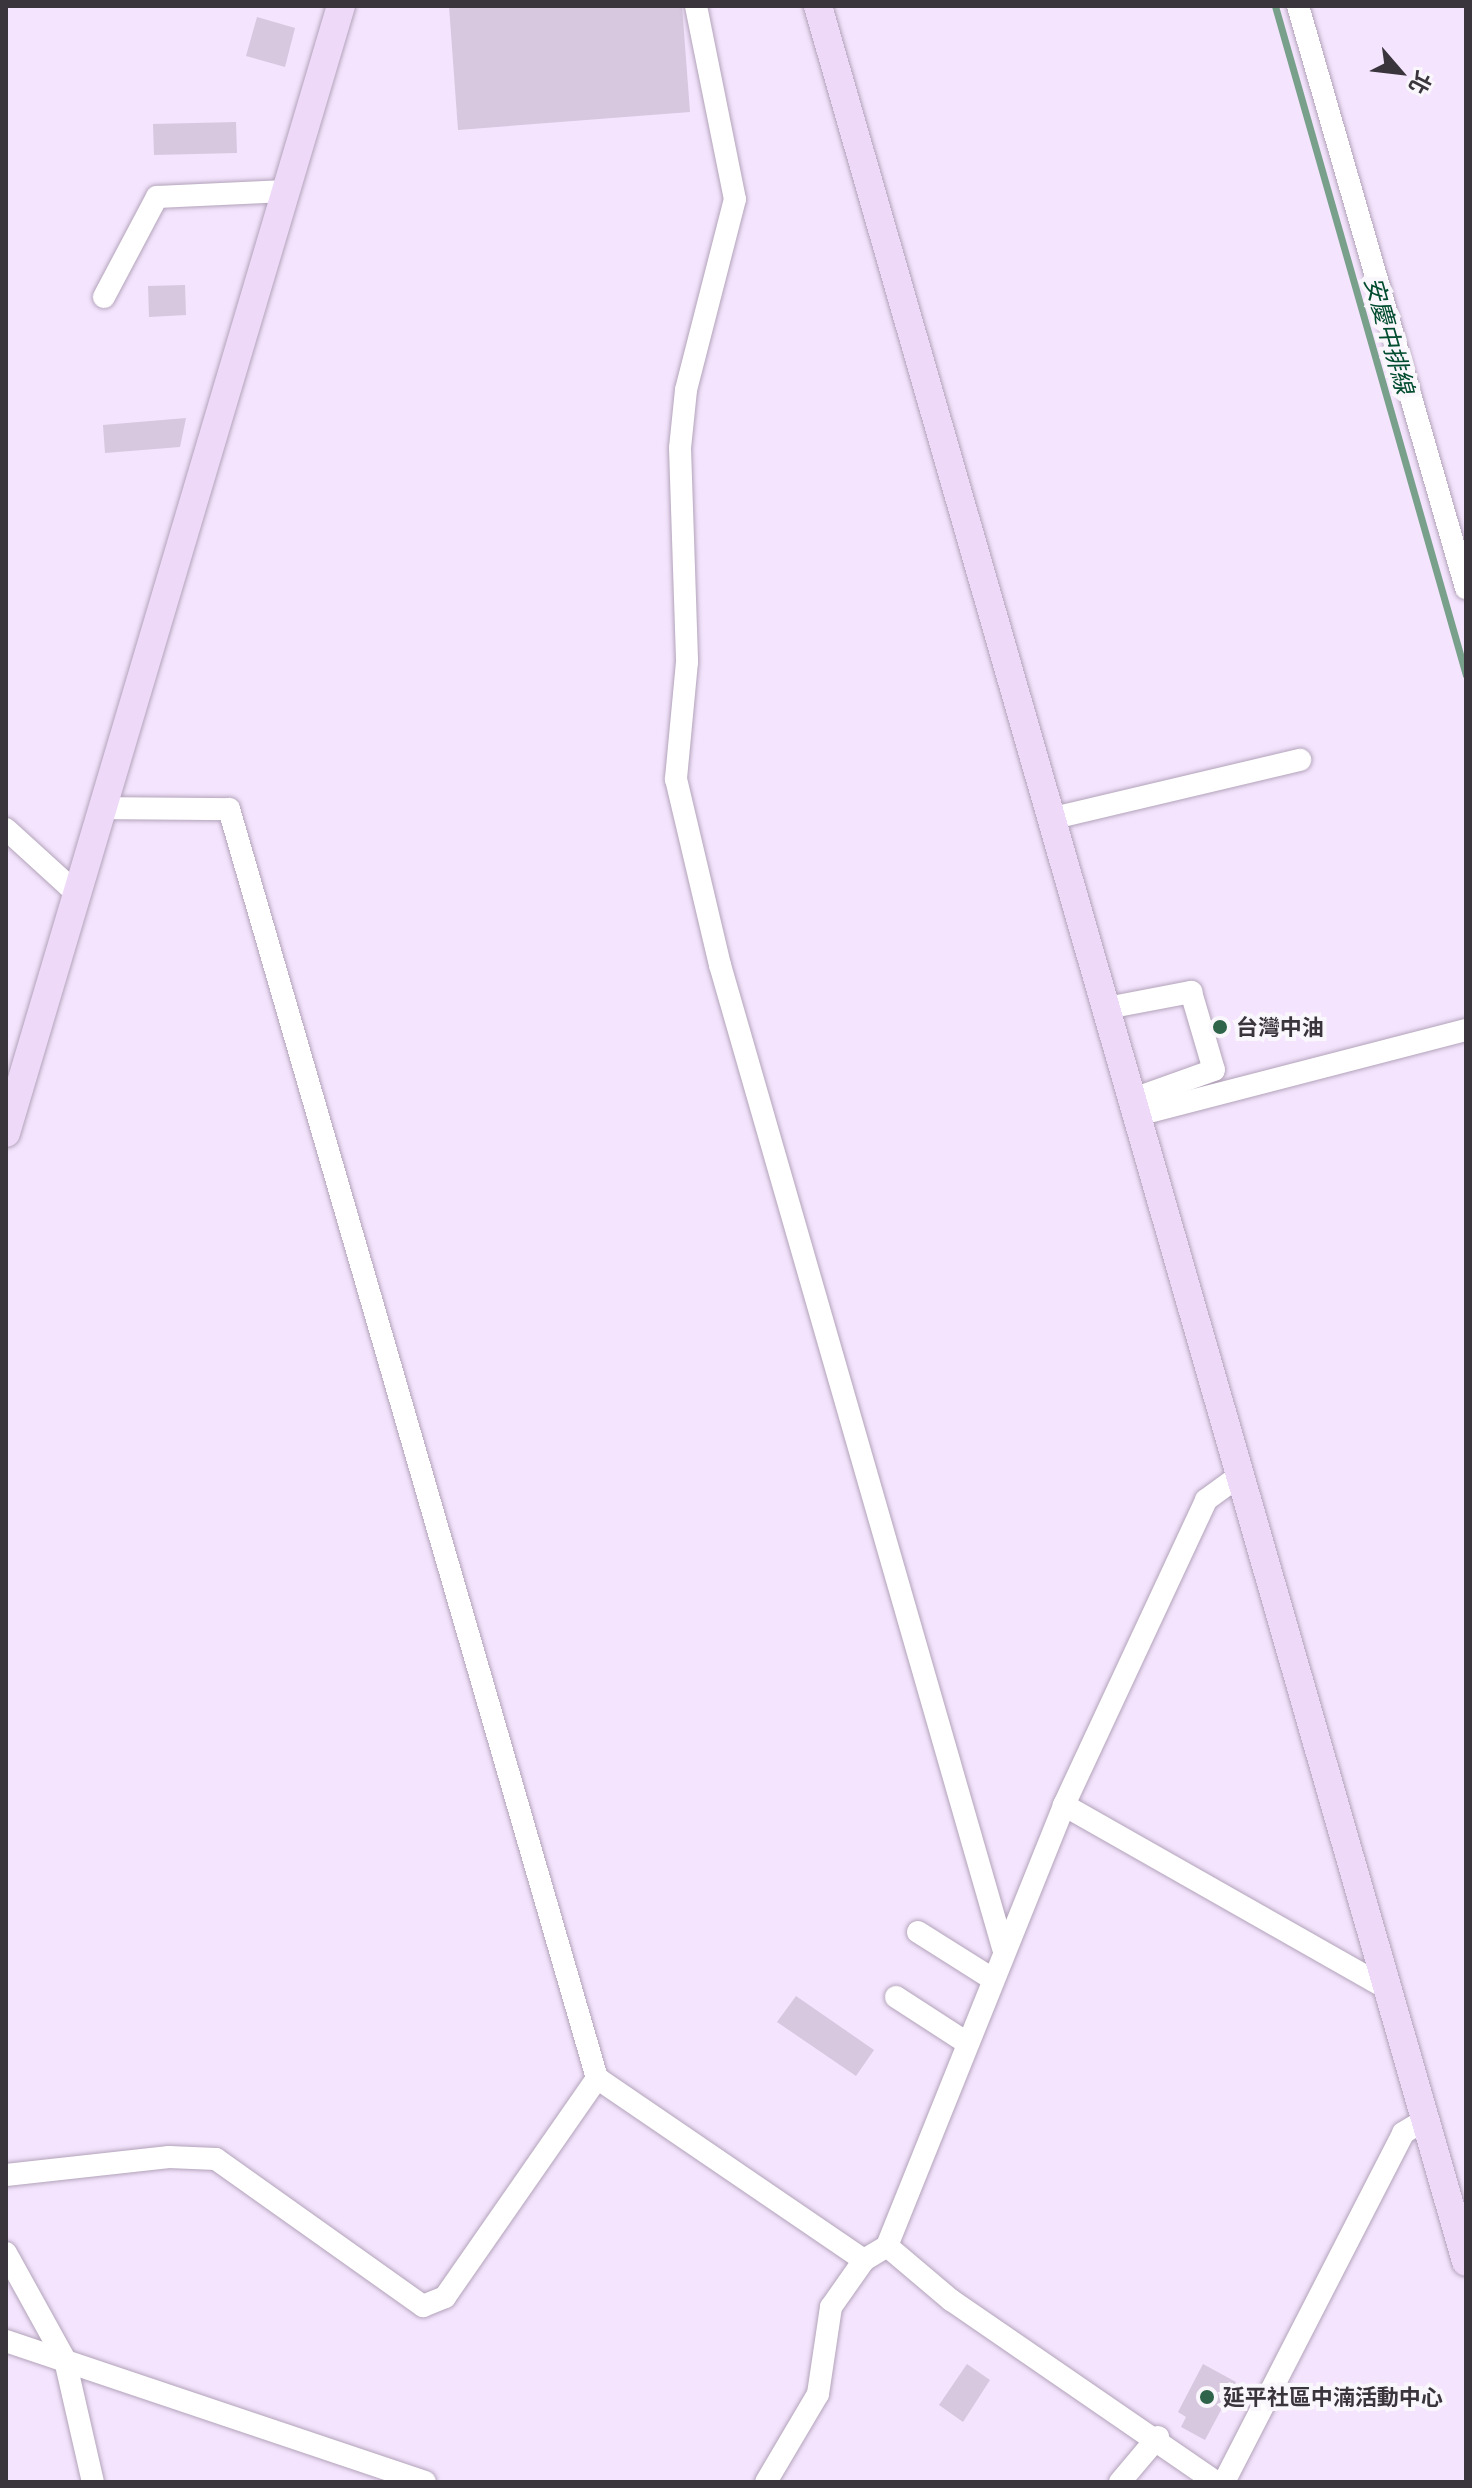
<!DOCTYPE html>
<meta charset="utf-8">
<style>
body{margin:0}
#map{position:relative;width:1472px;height:2488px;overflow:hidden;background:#f4e4fd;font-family:Barlow,"Noto Sans TC",sans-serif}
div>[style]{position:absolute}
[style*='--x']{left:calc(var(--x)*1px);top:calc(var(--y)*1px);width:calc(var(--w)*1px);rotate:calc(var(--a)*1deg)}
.stream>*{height:7px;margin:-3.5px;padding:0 3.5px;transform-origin:3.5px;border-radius:3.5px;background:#79a08a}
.building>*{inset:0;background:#d7c7df}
.roads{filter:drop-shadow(0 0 2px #b2a3ba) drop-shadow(0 0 2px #b2a3ba)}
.minor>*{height:22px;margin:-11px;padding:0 11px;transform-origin:11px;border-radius:11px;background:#fff}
.major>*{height:28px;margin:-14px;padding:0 14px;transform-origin:14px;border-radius:14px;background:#eed9f9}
.dots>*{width:22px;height:22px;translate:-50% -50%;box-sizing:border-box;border:4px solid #faf7fc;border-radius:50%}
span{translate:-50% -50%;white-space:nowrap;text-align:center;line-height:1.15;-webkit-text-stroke:8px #faf7fc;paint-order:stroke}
.poi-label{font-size:22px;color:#3a343d;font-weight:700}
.left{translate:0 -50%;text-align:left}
.water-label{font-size:24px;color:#004c2e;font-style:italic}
.frame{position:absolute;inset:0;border:8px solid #3a343d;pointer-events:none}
.north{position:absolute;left:1360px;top:32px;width:80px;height:80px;-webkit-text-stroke:6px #faf7fc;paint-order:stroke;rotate:118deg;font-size:22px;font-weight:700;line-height:32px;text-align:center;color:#3a343d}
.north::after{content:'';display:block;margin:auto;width:28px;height:36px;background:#3a343d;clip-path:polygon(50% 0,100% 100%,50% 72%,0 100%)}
</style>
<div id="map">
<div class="stream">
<i style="--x:1275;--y:6;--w:696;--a:74.07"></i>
</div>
<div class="building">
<i style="clip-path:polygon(449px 6px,682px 6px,690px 112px,458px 130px)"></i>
<i style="clip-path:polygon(257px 17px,295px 28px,285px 67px,246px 56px)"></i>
<i style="clip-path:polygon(236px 122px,237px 153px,154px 155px,153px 124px)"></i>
<i style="clip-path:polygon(185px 285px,186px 315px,149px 317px,148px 286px)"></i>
<i style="clip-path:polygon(186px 418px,180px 447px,105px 453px,103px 425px)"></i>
<i style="clip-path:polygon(796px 1996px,874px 2050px,856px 2076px,777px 2022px)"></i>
<i style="clip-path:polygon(967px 2364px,990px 2380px,963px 2422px,939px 2405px)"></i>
<i style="clip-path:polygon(1203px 2364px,1236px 2382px,1205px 2440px,1181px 2427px,1186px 2417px,1178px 2412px)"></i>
</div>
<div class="roads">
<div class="minor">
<i style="--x:696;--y:6;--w:197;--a:78.6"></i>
<i style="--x:735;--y:199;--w:197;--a:104.4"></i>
<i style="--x:686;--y:390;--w:58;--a:95.9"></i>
<i style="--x:680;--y:448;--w:214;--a:88.1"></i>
<i style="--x:687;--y:662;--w:118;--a:95.4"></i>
<i style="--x:676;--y:779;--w:191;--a:76.7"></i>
<i style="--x:720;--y:965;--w:1023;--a:73.94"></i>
<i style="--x:1298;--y:6;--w:606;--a:73.9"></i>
<i style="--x:104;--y:297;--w:113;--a:-62.1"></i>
<i style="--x:157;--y:197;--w:129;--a:-2.7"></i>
<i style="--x:102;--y:808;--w:127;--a:0.5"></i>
<i style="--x:229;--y:809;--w:1321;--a:73.83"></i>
<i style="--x:597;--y:2078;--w:323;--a:34.3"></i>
<i style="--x:1054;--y:818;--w:253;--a:-13.3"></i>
<i style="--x:6;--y:829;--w:93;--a:42.4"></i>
<i style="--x:1107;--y:1008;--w:86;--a:-10.8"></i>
<i style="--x:1191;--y:992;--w:81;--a:73.6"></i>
<i style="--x:1214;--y:1070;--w:86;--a:160.3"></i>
<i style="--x:1137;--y:1115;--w:340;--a:-14.5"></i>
<i style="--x:1064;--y:1805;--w:375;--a:29.6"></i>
<i style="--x:918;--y:1932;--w:86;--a:32.2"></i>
<i style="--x:896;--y:1997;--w:81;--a:32.9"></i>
<i style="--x:6;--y:2175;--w:164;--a:-6.3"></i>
<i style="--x:169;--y:2157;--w:47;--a:2.4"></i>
<i style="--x:216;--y:2159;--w:254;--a:35.4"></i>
<i style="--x:423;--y:2306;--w:24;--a:-22"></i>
<i style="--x:445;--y:2297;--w:267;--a:-55.2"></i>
<i style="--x:887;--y:2246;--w:84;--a:40.2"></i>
<i style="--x:951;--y:2300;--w:321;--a:34.5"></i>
<i style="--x:6;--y:2253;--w:122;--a:61.1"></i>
<i style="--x:65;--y:2360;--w:125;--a:77.1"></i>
<i style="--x:6;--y:2341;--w:442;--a:18.6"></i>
<i style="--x:766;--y:2482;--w:102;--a:-59.4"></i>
<i style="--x:818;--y:2394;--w:88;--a:-81.5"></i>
<i style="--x:831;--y:2307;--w:57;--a:-54.9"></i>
<i style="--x:864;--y:2260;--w:27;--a:-31"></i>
<i style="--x:887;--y:2246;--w:475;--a:-68.1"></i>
<i style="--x:1064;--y:1805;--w:336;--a:-65"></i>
<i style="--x:1206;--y:1500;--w:41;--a:-36"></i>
<i style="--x:1120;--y:2482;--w:59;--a:-49.8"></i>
<i style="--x:1224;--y:2482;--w:392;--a:-62.8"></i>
<i style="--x:1403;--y:2133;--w:27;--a:-31"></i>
</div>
<div class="major">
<i style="--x:818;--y:6;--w:2347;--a:73.97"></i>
<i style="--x:6;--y:1133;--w:1176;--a:-73.45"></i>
</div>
</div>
<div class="dots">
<i style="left:1220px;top:1027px;background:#30644a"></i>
<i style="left:1207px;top:2397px;background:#30644a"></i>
</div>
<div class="poi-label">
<span class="left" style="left:1236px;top:1027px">台灣中油</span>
<span class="left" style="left:1223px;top:2397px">延平社區中湳活動中心</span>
</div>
<div class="water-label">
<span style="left:1390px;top:335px;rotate:74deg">安慶中排線</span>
</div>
<div class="frame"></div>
<div class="north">北</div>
</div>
